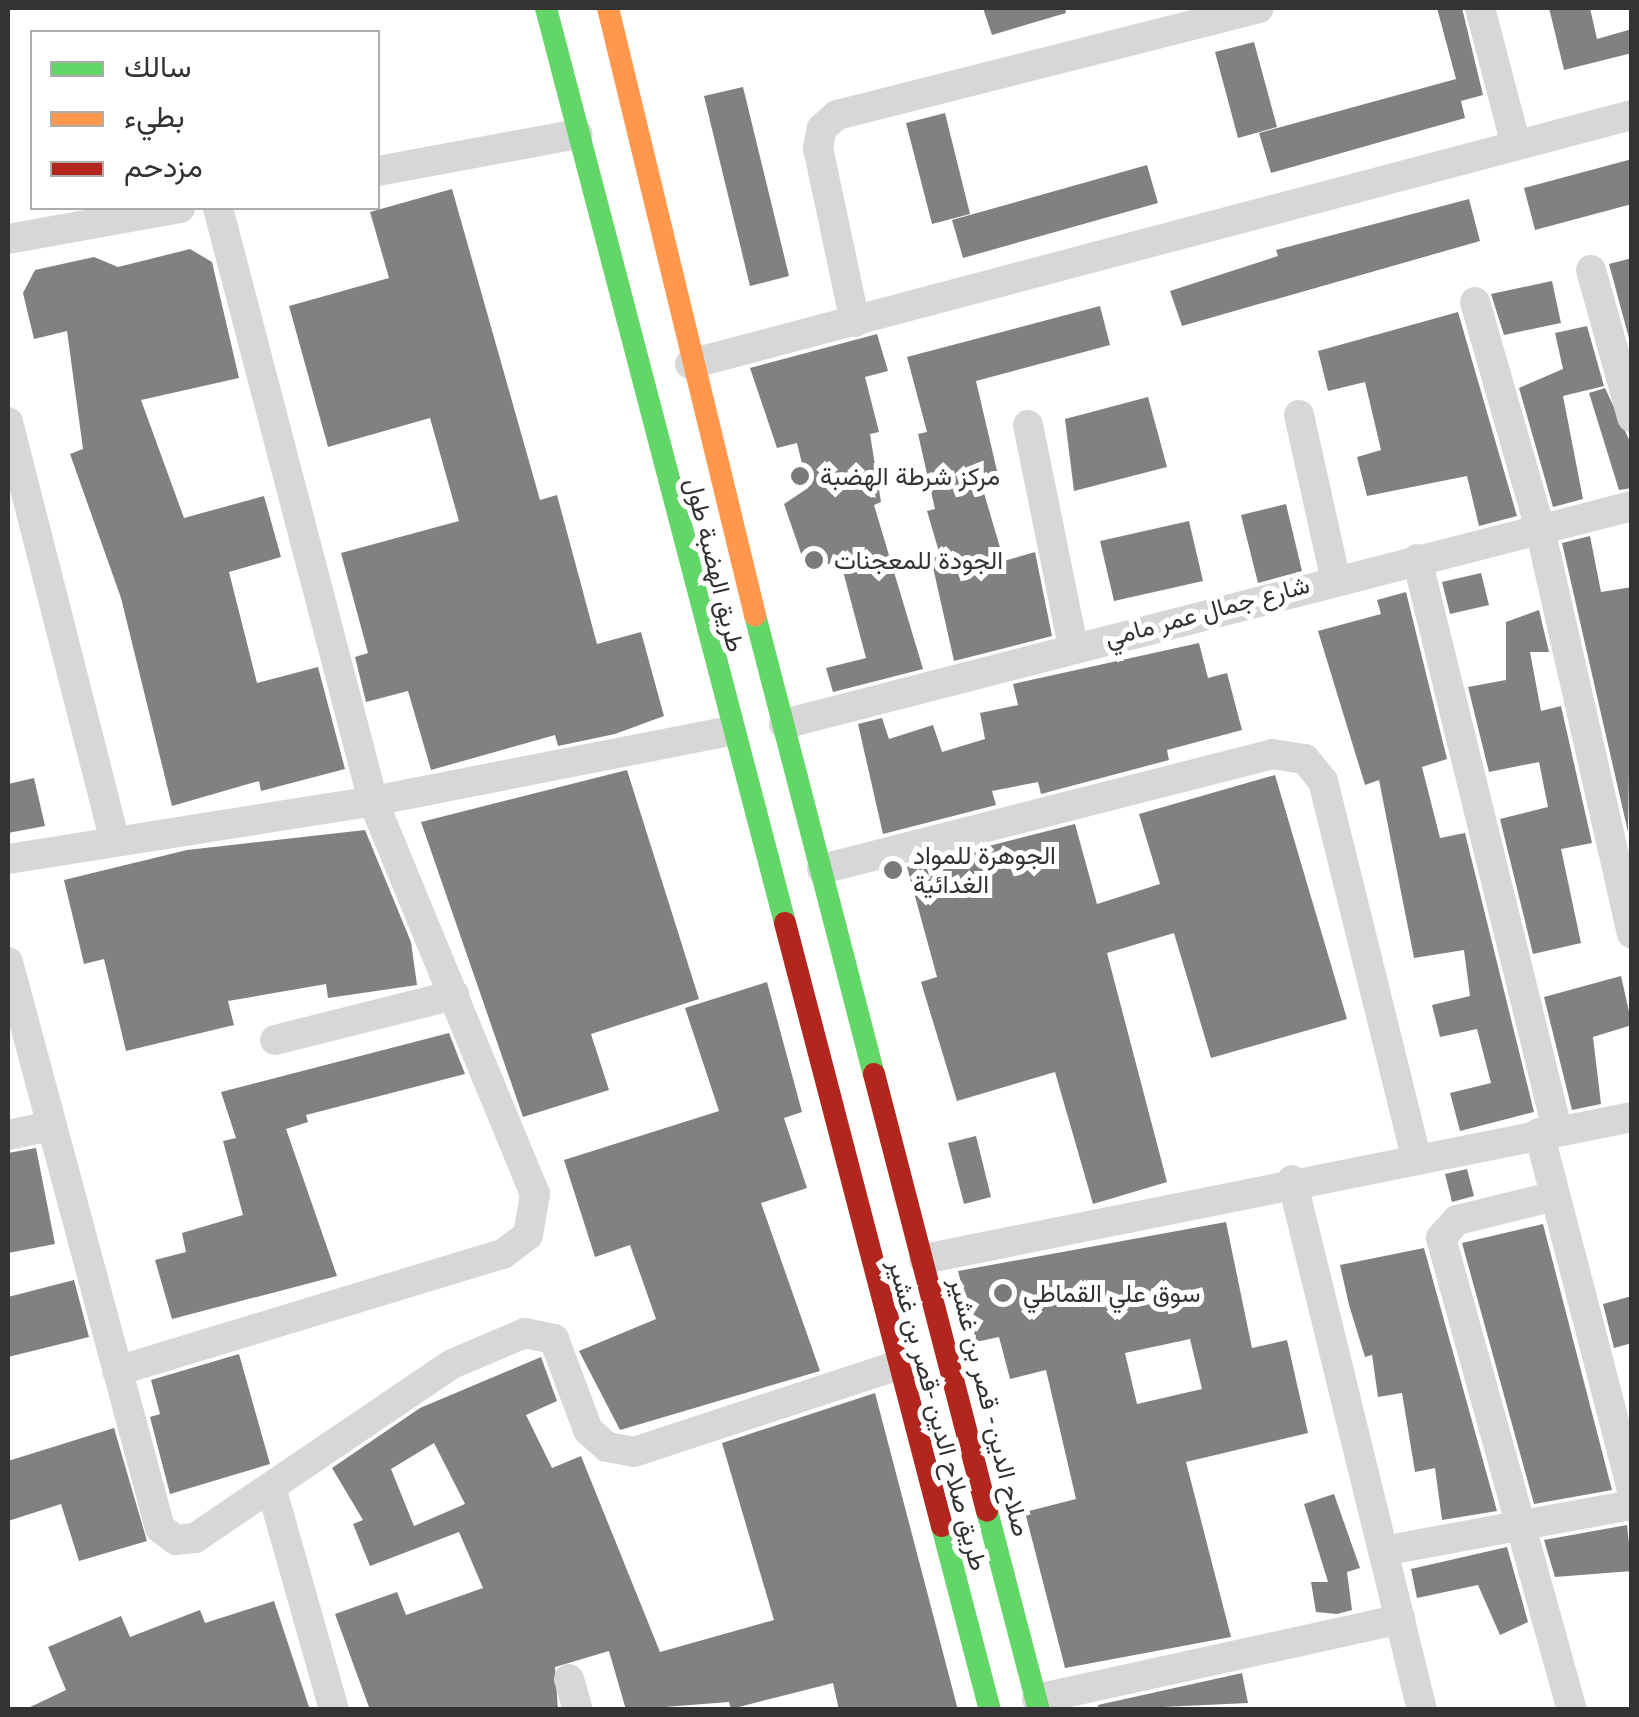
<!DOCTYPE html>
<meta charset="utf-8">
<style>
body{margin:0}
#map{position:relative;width:1639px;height:1717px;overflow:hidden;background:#fff;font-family:"PT Sans",Vazirmatn,sans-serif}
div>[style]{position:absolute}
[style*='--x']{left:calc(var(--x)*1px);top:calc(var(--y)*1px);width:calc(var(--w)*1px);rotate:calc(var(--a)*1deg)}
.building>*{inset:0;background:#818181}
.street>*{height:30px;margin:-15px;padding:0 15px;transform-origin:15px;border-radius:15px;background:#d7d7d7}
.fast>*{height:22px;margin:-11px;padding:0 11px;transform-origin:11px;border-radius:11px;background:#63d668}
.slow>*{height:22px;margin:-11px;padding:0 11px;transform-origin:11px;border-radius:11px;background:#ff974d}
.jam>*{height:22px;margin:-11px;padding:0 11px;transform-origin:11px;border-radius:11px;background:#b3261e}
.dots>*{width:28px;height:28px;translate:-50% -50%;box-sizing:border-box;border:5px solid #fff;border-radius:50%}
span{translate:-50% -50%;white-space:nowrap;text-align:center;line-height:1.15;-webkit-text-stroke:10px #fff;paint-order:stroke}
.poi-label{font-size:25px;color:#333}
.left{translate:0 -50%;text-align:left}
.street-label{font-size:25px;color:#333}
.frame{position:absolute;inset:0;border:10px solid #333;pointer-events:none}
.legend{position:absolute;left:30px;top:30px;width:350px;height:180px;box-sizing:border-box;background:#fff;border:2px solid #adadad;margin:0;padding:12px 18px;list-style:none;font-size:30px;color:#333}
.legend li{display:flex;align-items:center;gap:20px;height:50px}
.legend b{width:50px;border:2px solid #adadad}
</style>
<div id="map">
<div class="building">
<i style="clip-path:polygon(983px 8px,1065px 8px,1066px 13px,992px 35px)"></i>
<i style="clip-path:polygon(1437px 8px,1462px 8px,1483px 95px,1461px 101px,1465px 118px,1271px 173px,1259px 133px,1456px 79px)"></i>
<i style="clip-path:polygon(1549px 8px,1590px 8px,1597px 39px,1632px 29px,1632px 53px,1564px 70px)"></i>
<i style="clip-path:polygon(1254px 42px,1277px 127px,1238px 138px,1215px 52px)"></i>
<i style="clip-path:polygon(743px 87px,789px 276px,750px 286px,704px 96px)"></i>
<i style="clip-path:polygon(945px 113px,970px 214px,932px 224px,906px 123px)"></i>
<i style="clip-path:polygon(1632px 159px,1632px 204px,1535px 230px,1524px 188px)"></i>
<i style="clip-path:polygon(1147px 165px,1158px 203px,963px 258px,952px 220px)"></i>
<i style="clip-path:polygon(452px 189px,540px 500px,557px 495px,597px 644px,641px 632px,664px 716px,615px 734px,558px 746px,555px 735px,431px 770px,408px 691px,366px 702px,355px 657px,368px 653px,341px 553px,459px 521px,430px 418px,328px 447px,289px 306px,389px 278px,370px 212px)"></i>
<i style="clip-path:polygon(1469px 199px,1480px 241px,1182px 326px,1170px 291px,1278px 256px,1276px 250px)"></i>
<i style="clip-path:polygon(190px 249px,212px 262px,239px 378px,141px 400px,184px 518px,264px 496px,281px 557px,229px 572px,257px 683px,318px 667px,345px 769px,261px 791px,259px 781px,172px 806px,121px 598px,70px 454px,83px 449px,67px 331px,34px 339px,23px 293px,35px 270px,94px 257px,118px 267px)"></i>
<i style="clip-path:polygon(1632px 258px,1632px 342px,1630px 342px,1609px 264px)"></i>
<i style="clip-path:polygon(1552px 281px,1561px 323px,1504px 335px,1491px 294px)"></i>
<i style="clip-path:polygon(1100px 306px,1110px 345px,976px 381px,997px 471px,979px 476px,1004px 561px,1035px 552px,1052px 636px,954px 661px,930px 554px,939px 552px,927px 511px,935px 509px,918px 434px,927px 432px,907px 357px)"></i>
<i style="clip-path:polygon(1458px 312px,1517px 516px,1479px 526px,1467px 476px,1367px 496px,1357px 457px,1381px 450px,1365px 382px,1328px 391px,1318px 351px)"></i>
<i style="clip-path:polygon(1587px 326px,1604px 386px,1563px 396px,1583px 499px,1553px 507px,1519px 388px,1563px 369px,1555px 333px)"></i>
<i style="clip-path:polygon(877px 334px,888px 371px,865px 377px,879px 432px,870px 434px,881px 502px,874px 505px,923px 669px,833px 692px,826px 668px,866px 658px,840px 560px,807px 571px,784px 504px,808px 488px,797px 443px,777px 448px,750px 368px)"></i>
<i style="clip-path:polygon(1605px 388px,1632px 446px,1632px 488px,1619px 490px,1589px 393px)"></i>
<i style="clip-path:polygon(1148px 397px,1167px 467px,1074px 491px,1065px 419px)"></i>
<i style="clip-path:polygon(1286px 504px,1302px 571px,1258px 583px,1241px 515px)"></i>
<i style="clip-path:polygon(1189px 521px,1203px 581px,1114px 601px,1100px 541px)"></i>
<i style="clip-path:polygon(1590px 536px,1601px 592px,1632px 587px,1628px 832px,1562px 543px)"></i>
<i style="clip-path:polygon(1481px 573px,1489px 605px,1450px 614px,1442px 582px)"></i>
<i style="clip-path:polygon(1406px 592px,1447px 759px,1422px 767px,1440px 838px,1465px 833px,1534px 1112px,1460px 1131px,1450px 1093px,1491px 1083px,1477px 1029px,1440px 1037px,1432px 1005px,1470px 996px,1464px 950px,1414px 958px,1379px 780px,1365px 785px,1318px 631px,1381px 614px,1377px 600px)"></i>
<i style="clip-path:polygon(1539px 610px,1549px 652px,1530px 652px,1541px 711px,1561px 706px,1592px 843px,1561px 849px,1581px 943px,1533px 954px,1500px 819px,1548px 807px,1539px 762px,1489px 772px,1468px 687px,1506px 680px,1506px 622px)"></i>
<i style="clip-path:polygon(1199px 643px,1208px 678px,1227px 673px,1242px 730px,1167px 750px,1169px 760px,1041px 794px,1038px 782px,992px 791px,996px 805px,883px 834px,858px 724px,882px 718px,889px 739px,933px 725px,942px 752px,985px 739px,980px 713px,1018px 705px,1013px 684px)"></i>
<i style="clip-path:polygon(627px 770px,699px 999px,591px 1034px,609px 1090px,523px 1117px,421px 822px)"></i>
<i style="clip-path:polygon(1275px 775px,1347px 1019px,1211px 1058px,1174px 933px,1107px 953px,1167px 1182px,1093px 1204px,1055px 1072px,957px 1101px,921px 982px,937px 977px,907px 867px,1075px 824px,1097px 904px,1160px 884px,1139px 814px)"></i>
<i style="clip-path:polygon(34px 778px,45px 826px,8px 833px,8px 784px)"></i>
<i style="clip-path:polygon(365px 830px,411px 942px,417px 985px,328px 998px,326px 984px,228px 1001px,234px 1025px,126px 1051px,104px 959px,84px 964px,64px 880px,187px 850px)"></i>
<i style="clip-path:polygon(1621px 976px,1632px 1025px,1593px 1037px,1601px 1104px,1572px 1110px,1544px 997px)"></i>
<i style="clip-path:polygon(767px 982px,802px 1112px,784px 1118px,807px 1188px,761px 1203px,820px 1371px,620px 1430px,579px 1351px,656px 1319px,630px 1245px,595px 1257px,564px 1160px,719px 1111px,685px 1008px)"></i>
<i style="clip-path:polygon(449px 1033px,465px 1074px,306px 1115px,308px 1122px,286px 1129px,337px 1276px,172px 1319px,155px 1260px,186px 1252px,182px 1233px,243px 1215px,223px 1141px,236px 1138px,221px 1092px)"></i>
<i style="clip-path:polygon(976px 1136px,991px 1197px,964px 1204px,948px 1143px)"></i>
<i style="clip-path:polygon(36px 1148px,55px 1244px,8px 1253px,8px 1153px)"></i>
<i style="clip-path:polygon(1467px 1169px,1474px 1196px,1452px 1202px,1445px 1174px)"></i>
<i style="clip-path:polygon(evenodd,1226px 1222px,1252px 1348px,1287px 1340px,1308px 1433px,1186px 1462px,1231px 1637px,1065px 1668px,1025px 1512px,1076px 1499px,1046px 1370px,1010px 1379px,999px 1337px,976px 1342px,958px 1271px,1226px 1222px,1190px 1339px,1202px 1389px,1137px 1404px,1125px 1353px,1190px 1339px)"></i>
<i style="clip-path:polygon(1543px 1224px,1612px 1490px,1534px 1504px,1462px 1243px)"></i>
<i style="clip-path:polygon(1424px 1248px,1497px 1511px,1442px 1520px,1435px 1468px,1415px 1472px,1402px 1393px,1378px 1397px,1372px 1355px,1365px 1357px,1349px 1305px,1340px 1265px)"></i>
<i style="clip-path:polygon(74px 1280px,89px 1337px,8px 1357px,8px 1297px)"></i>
<i style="clip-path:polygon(1632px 1296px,1632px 1343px,1614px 1348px,1603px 1304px)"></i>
<i style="clip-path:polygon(239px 1354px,270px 1464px,170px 1494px,150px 1417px,160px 1414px,151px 1380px)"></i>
<i style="clip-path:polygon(evenodd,541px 1357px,557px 1401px,526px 1415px,552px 1468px,581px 1456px,660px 1652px,774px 1620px,722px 1443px,875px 1393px,958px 1710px,839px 1710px,833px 1683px,731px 1709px,729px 1702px,626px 1710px,609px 1651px,555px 1667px,558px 1710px,370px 1710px,335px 1614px,397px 1592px,406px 1615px,483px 1588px,459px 1532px,370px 1566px,353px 1524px,363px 1520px,332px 1468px,420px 1408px,541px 1357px,434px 1443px,465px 1504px,414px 1526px,391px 1469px,434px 1443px)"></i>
<i style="clip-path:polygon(114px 1428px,147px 1541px,79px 1561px,61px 1504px,8px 1521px,8px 1461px)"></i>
<i style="clip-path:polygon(1334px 1494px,1360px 1568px,1347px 1572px,1352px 1610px,1337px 1614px,1316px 1612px,1311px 1582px,1328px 1582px,1304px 1504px)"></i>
<i style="clip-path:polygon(1627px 1525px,1632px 1571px,1555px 1577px,1544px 1540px)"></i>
<i style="clip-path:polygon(1507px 1547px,1528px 1622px,1500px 1635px,1478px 1585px,1417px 1598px,1411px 1569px)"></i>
<i style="clip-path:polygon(274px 1601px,310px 1710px,24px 1710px,66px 1690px,48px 1647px,121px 1616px,130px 1637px,200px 1610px,205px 1623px)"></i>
<i style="clip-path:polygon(1242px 1673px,1248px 1703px,1099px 1710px,1098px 1705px)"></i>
</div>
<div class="street">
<i style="--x:1480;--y:8;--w:142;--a:75.3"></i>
<i style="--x:378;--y:171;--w:203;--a:-10.5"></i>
<i style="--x:8;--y:239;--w:175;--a:-10.2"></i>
<i style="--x:1591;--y:270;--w:153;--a:74.4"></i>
<i style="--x:1475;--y:302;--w:236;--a:74"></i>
<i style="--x:1540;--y:529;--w:415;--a:77.2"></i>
<i style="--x:855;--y:322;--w:178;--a:-102"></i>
<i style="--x:818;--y:148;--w:20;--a:-79"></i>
<i style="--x:822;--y:128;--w:20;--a:-41"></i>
<i style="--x:837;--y:115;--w:435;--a:-14.2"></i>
<i style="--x:690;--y:364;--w:974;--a:-14.81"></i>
<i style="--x:1299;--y:415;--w:166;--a:77.5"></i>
<i style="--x:8;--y:422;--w:433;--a:75.7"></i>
<i style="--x:1028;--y:425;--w:227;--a:78.5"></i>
<i style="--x:1417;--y:559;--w:587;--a:76.2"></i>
<i style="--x:784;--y:724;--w:876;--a:-14.42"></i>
<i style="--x:8;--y:859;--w:370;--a:-9"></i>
<i style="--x:373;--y:801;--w:363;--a:-11.1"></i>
<i style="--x:822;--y:869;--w:464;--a:-14.3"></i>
<i style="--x:1272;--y:754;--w:33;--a:9"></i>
<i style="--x:1305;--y:759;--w:28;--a:51"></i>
<i style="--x:1323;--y:781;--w:387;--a:76.1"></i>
<i style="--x:8;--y:962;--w:586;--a:74.97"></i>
<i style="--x:160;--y:1528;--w:20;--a:37"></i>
<i style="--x:176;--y:1540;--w:19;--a:-6"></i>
<i style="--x:195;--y:1538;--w:310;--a:-34.1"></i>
<i style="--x:452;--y:1364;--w:79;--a:-23"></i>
<i style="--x:525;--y:1333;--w:30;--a:12"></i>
<i style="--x:554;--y:1339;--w:97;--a:69.5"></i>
<i style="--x:588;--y:1430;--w:25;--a:42"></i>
<i style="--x:607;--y:1447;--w:27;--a:10"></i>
<i style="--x:634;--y:1452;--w:276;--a:-18.2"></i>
<i style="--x:275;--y:1040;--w:185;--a:-14.1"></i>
<i style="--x:1539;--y:1133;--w:370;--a:75.4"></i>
<i style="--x:8;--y:1135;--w:44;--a:-11.8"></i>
<i style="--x:1292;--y:1180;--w:546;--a:76.22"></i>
<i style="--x:1555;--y:1196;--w:101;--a:166.2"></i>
<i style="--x:1457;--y:1220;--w:24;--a:132"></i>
<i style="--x:1441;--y:1238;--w:490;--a:74.5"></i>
<i style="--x:924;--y:1259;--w:722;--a:-11.34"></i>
<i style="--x:117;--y:1371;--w:403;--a:-16.9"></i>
<i style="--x:503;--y:1254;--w:31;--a:-37"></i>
<i style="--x:528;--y:1235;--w:42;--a:-80.3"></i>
<i style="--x:535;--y:1194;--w:425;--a:-112.4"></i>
<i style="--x:373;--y:801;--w:613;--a:-104.65"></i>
<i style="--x:271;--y:1487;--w:232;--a:74.2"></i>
<i style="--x:1383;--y:1551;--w:253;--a:-10.5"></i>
<i style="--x:569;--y:1679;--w:32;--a:74"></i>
<i style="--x:1037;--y:1699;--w:372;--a:-12.4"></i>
</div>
<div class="fast">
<i style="--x:546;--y:8;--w:946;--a:75.36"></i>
<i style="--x:755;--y:615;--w:474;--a:75.5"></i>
<i style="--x:987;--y:1511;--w:206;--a:75.4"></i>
<i style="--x:942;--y:1526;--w:190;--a:75.4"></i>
</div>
<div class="slow">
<i style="--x:608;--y:8;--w:625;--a:76.39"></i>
</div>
<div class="jam">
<i style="--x:785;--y:923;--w:623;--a:75.41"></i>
<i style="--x:874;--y:1074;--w:451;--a:75.5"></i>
</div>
<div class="dots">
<i style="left:800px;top:476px;background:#7a7a7a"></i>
<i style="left:814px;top:560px;background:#7a7a7a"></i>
<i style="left:893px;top:870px;background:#7a7a7a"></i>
<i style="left:1003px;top:1293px;background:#7a7a7a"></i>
</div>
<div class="poi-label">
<span class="left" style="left:820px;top:476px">مركز شرطة الهضبة</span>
<span class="left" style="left:834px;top:560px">الجودة للمعجنات</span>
<span class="left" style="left:913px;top:870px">الجوهرة للمواد<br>الغدائية</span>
<span class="left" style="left:1023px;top:1293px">سوق علي القماطي</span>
</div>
<div class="street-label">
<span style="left:715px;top:565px;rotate:76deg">طريق الهضبة طول</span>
<span style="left:1207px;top:611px;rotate:-15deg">شارع جمال عمر مامي</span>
<span style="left:990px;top:1407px;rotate:76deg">صلاح الدين - قصر بن غشير</span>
<span style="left:938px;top:1415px;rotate:75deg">طريق صلاح الدين -قصر بن غشير</span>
</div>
<div class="frame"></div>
<ul class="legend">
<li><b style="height:12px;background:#63d668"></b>سالك</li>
<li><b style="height:12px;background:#ff974d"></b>بطيء</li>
<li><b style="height:12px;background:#b3261e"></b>مزدحم</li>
</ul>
</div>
